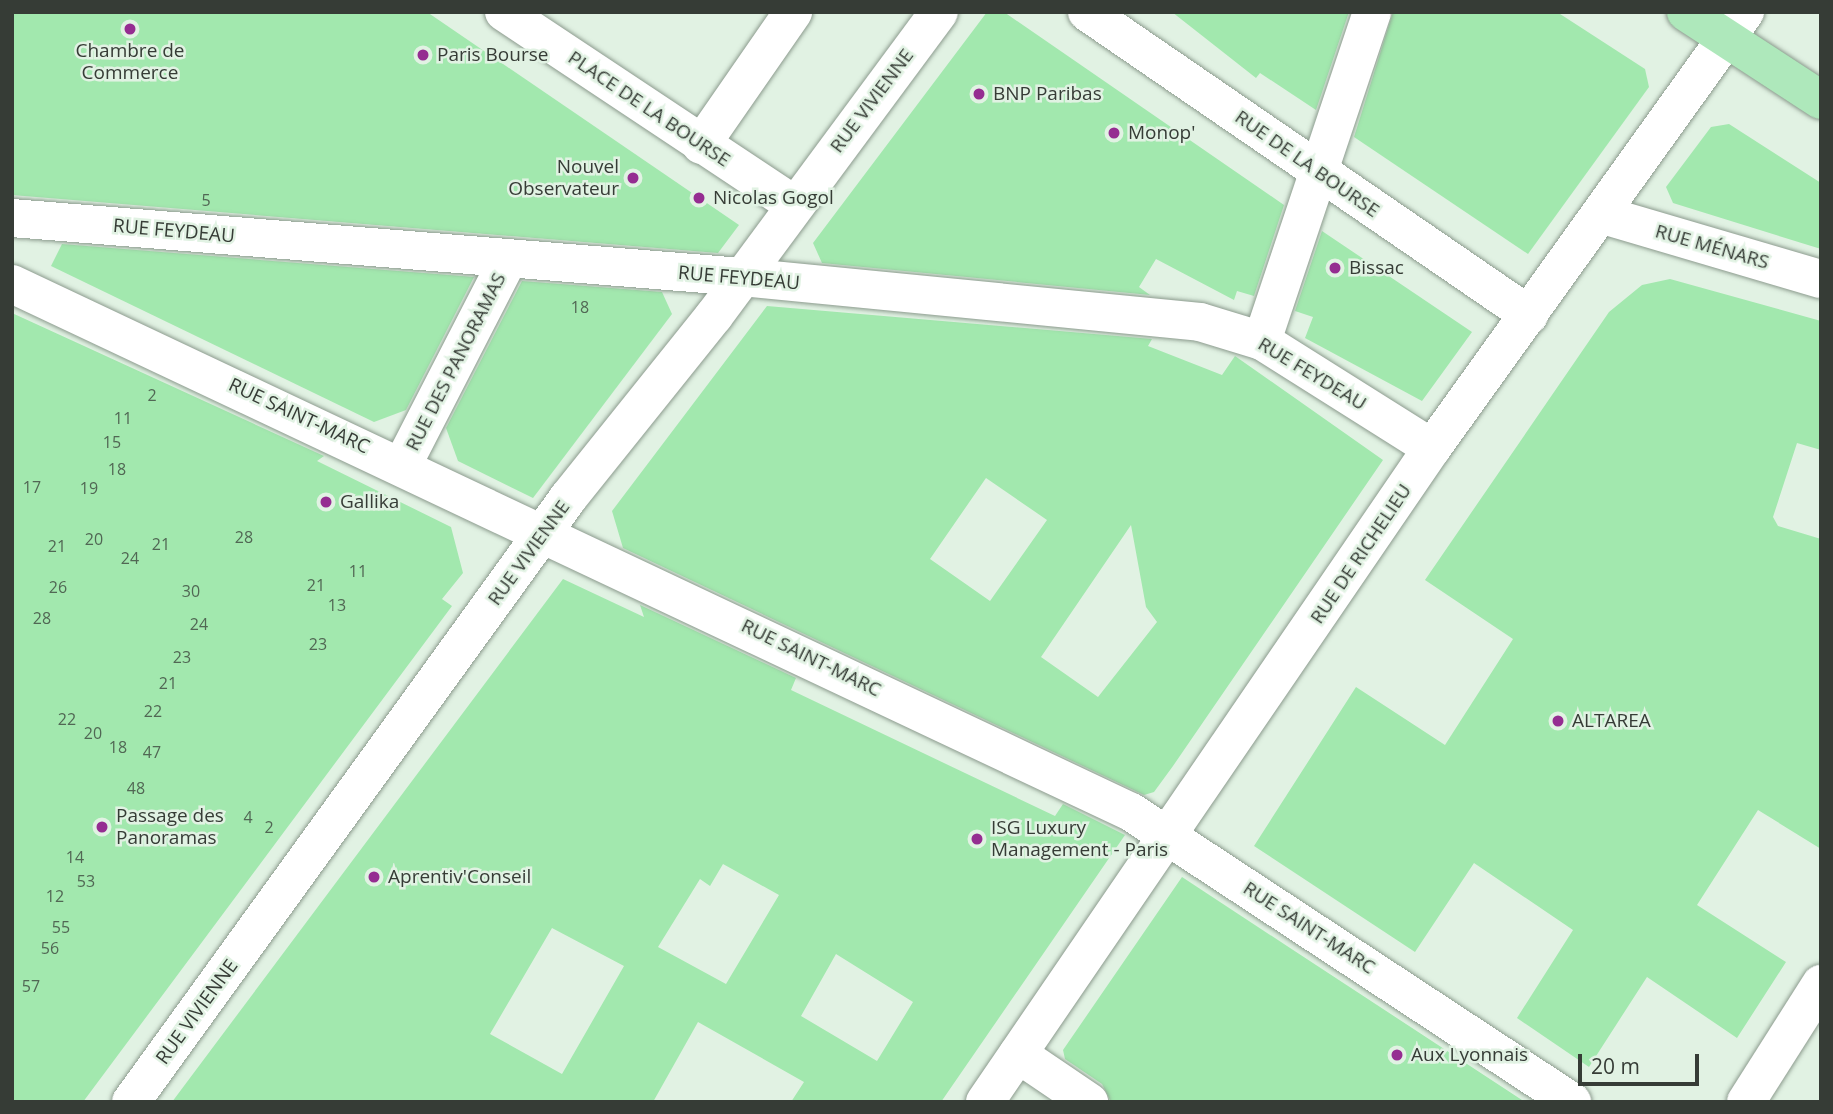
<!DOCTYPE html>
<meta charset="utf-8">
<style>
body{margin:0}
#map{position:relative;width:1833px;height:1114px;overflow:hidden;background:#e1f2e3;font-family:"Open Sans",sans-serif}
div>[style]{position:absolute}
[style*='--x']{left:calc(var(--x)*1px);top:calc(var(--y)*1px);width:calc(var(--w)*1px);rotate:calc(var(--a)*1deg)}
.building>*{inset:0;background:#a2e8ae}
.roads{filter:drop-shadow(0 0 2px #8c9b8e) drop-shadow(0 0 2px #8c9b8e)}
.minor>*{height:38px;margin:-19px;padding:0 19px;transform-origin:19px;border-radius:19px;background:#fff}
.major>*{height:38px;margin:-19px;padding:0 19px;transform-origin:19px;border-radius:19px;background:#aee8bb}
.dots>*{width:19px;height:19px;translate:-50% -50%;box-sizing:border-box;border:4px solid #e1f2e3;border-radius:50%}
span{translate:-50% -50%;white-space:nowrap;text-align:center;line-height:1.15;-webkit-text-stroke:5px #e1f2e3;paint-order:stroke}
.number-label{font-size:16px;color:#516754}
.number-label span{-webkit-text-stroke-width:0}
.poi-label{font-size:19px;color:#363c36}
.left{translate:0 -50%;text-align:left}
.right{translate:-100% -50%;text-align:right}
.street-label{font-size:19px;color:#363c36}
.frame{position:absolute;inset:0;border:14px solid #363c36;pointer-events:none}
.scale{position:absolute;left:1578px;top:1054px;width:121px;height:32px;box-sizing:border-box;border:4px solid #363c36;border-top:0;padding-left:9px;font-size:21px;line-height:24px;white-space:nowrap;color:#363c36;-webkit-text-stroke:5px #e1f2e3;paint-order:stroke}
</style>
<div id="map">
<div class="building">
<i style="clip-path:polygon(12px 12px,427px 12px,739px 225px,718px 253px,12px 195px)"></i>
<i style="clip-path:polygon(987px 12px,1004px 12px,1284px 205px,1254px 296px,1237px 291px,1234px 300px,1156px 259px,1139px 287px,1150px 295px,822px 263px,813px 243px)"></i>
<i style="clip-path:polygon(1172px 12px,1349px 12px,1316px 110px,1260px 73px,1256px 78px)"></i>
<i style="clip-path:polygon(1393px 12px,1557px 12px,1645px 69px,1649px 87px,1528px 254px,1354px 137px)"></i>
<i style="clip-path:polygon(1729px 124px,1821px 183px,1821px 249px,1673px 203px,1666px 187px,1711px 127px)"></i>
<i style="clip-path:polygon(1322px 231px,1472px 332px,1422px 401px,1305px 338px,1313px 317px,1295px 311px)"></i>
<i style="clip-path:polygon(62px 244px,474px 277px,406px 410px,374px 422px,51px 266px)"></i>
<i style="clip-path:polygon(1670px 279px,1821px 321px,1821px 450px,1797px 443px,1773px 517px,1778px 526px,1821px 539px,1821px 849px,1758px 810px,1697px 905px,1786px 962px,1737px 1038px,1647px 977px,1589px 1067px,1517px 1018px,1573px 930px,1474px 863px,1415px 952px,1254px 846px,1356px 687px,1445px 745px,1513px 639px,1425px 580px,1609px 312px,1642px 285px)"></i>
<i style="clip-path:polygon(522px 281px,662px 292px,672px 314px,533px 498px,458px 461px,446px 428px)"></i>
<i style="clip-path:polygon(evenodd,767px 306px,1152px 339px,1148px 346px,1222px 375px,1235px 356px,1383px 460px,1173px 766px,1154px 792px,1144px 795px,623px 548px,612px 511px,767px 306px,986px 478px,1047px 520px,990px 601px,930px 559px,986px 478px,767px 306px,1131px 525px,1146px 607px,1157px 622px,1098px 697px,1041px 657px,1131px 525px)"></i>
<i style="clip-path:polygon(12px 313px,324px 456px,317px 461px,451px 527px,463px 573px,442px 599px,452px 606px,83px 1102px,12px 1102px)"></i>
<i style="clip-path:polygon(evenodd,563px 579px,644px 617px,640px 605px,796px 678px,791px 690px,1055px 816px,1063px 804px,1125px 835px,941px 1102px,791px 1102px,804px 1082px,698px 1022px,653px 1102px,172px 1102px,563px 579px,723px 864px,779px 895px,726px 984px,658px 947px,700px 879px,710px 886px,723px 864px,563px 579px,552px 928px,624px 966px,562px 1074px,490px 1034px,552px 928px,563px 579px,836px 954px,913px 1002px,877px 1061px,801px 1016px,836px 954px)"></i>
<i style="clip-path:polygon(1182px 877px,1287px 946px,1525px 1102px,1111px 1102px,1102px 1084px,1065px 1059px,1063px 1050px)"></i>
</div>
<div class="roads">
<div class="minor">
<i style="--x:504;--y:12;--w:349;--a:33.6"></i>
<i style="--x:1087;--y:12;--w:536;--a:34.43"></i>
<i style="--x:701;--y:145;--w:162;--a:-55.3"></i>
<i style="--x:1603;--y:215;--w:227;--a:16.4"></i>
<i style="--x:12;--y:218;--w:732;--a:4.62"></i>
<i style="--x:742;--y:277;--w:460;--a:5.6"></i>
<i style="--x:1200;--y:322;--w:65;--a:17"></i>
<i style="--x:1262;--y:341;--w:201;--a:32.2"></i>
<i style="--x:12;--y:284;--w:1237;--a:25.26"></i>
<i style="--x:1131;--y:812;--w:528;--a:33.33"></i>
<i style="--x:1262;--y:341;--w:347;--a:-71.5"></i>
<i style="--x:403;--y:464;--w:229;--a:-62.8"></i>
<i style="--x:1018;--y:1054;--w:86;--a:34.1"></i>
<i style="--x:131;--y:1102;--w:746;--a:-54.11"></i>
<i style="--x:568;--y:498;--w:233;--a:-51.3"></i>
<i style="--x:714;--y:316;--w:378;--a:-53.5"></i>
<i style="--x:985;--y:1102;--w:792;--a:-55.65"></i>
<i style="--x:1432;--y:448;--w:537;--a:-54.33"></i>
<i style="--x:1746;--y:1102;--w:140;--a:-57.6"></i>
</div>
<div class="major">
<i style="--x:1686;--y:12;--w:161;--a:33.1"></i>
</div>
</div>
<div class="dots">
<i style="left:130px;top:29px;background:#952d91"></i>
<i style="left:423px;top:55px;background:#952d91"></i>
<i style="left:979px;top:94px;background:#952d91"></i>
<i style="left:1114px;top:133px;background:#952d91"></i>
<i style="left:633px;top:178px;background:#952d91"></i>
<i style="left:699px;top:198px;background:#952d91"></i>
<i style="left:1335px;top:268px;background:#952d91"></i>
<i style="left:326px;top:502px;background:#952d91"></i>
<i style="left:1558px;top:721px;background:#952d91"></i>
<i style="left:102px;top:827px;background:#952d91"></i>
<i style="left:977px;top:839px;background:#952d91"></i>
<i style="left:374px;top:877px;background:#952d91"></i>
<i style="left:1397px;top:1055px;background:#952d91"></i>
</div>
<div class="number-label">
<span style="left:206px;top:200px">5</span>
<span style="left:580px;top:307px">18</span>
<span style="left:152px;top:395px">2</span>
<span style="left:123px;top:418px">11</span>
<span style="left:112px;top:442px">15</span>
<span style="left:117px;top:469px">18</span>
<span style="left:32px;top:487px">17</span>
<span style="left:89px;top:488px">19</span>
<span style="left:244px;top:537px">28</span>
<span style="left:94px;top:539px">20</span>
<span style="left:161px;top:544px">21</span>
<span style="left:57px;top:546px">21</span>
<span style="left:130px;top:558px">24</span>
<span style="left:358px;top:571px">11</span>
<span style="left:316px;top:585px">21</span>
<span style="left:58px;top:587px">26</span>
<span style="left:191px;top:591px">30</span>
<span style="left:337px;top:605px">13</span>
<span style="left:42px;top:618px">28</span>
<span style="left:199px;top:624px">24</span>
<span style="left:318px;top:644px">23</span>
<span style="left:182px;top:657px">23</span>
<span style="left:168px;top:683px">21</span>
<span style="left:153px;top:711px">22</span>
<span style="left:67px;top:719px">22</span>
<span style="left:93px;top:733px">20</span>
<span style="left:118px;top:747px">18</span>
<span style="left:152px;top:752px">47</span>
<span style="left:136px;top:788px">48</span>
<span style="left:248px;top:817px">4</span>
<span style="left:269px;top:827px">2</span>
<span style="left:75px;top:857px">14</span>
<span style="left:86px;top:881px">53</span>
<span style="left:55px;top:896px">12</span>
<span style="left:61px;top:927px">55</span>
<span style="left:50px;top:948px">56</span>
<span style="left:31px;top:986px">57</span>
</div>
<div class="poi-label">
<span style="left:130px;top:62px">Chambre de<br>Commerce</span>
<span class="left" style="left:437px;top:55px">Paris Bourse</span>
<span class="left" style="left:993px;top:94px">BNP Paribas</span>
<span class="left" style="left:1128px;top:133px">Monop'</span>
<span class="right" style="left:619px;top:178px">Nouvel<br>Observateur</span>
<span class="left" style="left:713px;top:198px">Nicolas Gogol</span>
<span class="left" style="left:1349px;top:268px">Bissac</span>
<span class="left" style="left:340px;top:502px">Gallika</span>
<span class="left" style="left:1572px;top:721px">ALTAREA</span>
<span class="left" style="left:116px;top:827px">Passage des<br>Panoramas</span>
<span class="left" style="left:991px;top:839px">ISG Luxury<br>Management - Paris</span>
<span class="left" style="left:388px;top:877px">Aprentiv'Conseil</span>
<span class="left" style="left:1411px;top:1055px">Aux Lyonnais</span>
</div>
<div class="street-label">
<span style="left:872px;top:101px;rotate:-53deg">RUE VIVIENNE</span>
<span style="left:649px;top:109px;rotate:34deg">PLACE DE LA BOURSE</span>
<span style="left:1307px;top:164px;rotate:35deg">RUE DE LA BOURSE</span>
<span style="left:174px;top:231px;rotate:5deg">RUE FEYDEAU</span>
<span style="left:1712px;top:247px;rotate:16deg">RUE MÉNARS</span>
<span style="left:739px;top:278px;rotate:5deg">RUE FEYDEAU</span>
<span style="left:456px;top:362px;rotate:-63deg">RUE DES PANORAMAS</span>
<span style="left:1312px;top:374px;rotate:31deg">RUE FEYDEAU</span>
<span style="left:299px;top:416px;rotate:25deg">RUE SAINT-MARC</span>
<span style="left:529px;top:553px;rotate:-54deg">RUE VIVIENNE</span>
<span style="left:1361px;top:554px;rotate:-56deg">RUE DE RICHELIEU</span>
<span style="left:811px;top:658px;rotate:26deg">RUE SAINT-MARC</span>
<span style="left:1309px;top:928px;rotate:33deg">RUE SAINT-MARC</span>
<span style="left:197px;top:1012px;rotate:-54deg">RUE VIVIENNE</span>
</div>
<div class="frame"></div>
<div class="scale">20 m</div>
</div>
